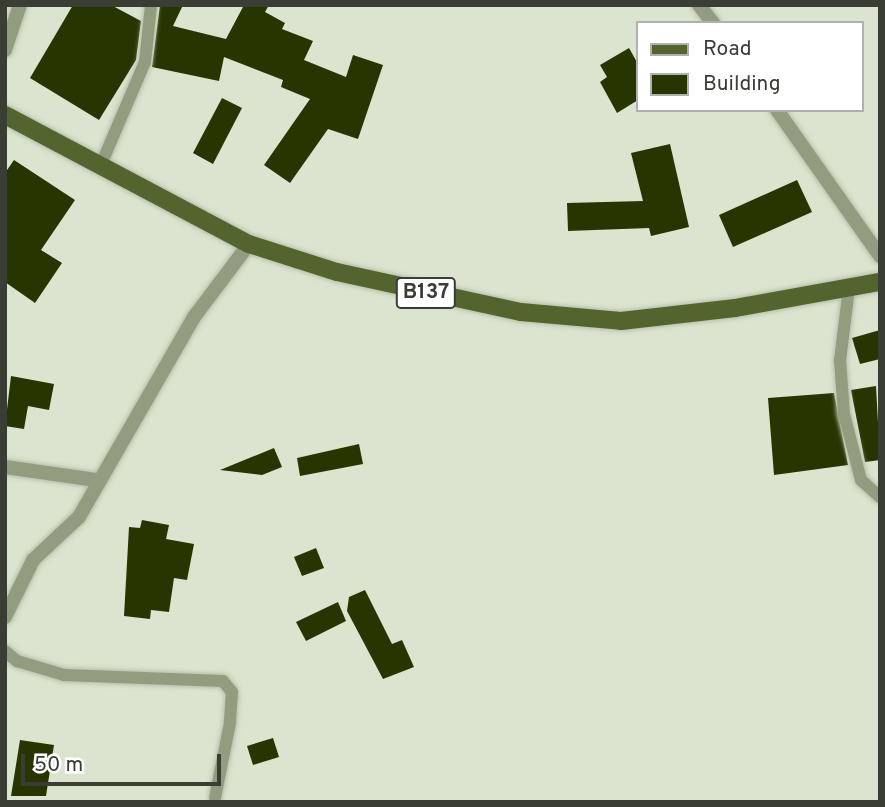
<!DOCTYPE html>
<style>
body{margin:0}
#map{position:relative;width:885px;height:807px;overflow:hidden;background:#dbe4ce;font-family:Overpass,sans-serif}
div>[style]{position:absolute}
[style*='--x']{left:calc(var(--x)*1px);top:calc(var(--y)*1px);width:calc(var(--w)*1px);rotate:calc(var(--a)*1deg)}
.building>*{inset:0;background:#273600}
.roads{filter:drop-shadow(0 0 2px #b7bfac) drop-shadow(0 0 2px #b7bfac)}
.lane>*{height:12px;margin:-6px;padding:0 6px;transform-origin:6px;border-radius:6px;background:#929d80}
.street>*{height:14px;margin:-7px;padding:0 7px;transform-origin:7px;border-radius:7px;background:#929d80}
.primary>*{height:18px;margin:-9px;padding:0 9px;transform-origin:9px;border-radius:9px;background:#53652f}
span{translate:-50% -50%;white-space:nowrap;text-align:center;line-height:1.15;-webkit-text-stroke:7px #fff;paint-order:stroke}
.shield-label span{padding:2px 5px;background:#fff;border:2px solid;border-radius:5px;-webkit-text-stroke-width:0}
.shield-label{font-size:21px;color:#393d34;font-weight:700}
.frame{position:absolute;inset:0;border:7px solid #393d34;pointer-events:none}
.legend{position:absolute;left:636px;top:21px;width:228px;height:91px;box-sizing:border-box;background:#fff;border:2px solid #b0b1ae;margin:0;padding:9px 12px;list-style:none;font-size:21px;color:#393d34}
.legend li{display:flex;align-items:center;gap:14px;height:35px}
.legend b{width:35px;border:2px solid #b0b1ae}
.scale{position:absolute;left:21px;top:754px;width:200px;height:32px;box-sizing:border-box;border:4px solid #393d34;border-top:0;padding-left:9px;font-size:21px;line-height:24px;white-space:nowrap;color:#393d34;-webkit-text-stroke:5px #fff;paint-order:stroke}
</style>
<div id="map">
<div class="building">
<i style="clip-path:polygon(73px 5px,111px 5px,141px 21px,136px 60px,99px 120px,30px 78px)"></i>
<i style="clip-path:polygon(160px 5px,183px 5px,173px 26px,226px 39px,244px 5px,269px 5px,265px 12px,285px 23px,282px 29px,313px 41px,304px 60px,346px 77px,353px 55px,383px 65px,358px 139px,328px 129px,290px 183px,264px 165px,310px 99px,281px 87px,283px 80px,224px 57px,219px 81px,152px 67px)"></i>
<i style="clip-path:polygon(629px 48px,638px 64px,638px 100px,617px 113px,600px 82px,607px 77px,600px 65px)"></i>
<i style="clip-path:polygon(222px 98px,242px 108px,213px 164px,193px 153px)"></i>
<i style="clip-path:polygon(670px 144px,689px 227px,651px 236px,649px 228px,568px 231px,567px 203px,643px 201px,631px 153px)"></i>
<i style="clip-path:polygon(14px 160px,75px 200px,41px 250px,62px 263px,35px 303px,5px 282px,5px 173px)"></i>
<i style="clip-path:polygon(797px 180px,812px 212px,733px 247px,719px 215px)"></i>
<i style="clip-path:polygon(880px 330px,880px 359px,860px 364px,852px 338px)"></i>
<i style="clip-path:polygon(11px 376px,54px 384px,49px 410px,28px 406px,24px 429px,5px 426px)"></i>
<i style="clip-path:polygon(876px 386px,880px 460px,865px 462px,851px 390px)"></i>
<i style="clip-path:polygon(834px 393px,848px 465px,774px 475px,768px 398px)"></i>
<i style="clip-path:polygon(359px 444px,363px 464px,300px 476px,297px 458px)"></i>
<i style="clip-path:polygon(274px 448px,282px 467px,262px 475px,220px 470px)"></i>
<i style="clip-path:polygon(142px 520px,169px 525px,166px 539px,194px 544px,187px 580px,174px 578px,169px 612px,151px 610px,150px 619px,124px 616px,129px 527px,140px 528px)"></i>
<i style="clip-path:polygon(316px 548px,324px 568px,302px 576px,294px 557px)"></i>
<i style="clip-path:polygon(365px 590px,392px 644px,402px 640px,414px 667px,383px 679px,347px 611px,349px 597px)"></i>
<i style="clip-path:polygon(338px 602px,346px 621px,306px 641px,296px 622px)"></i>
<i style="clip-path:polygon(273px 738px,279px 757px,253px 765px,247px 746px)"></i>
<i style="clip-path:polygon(20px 740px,54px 745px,46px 796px,11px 796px)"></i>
</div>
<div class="roads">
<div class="lane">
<i style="--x:100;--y:167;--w:114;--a:-66.8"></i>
<i style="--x:145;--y:62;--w:57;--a:-84"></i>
<i style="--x:849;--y:288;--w:73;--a:97.1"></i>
<i style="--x:840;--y:360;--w:54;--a:85.8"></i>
<i style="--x:844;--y:414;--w:68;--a:75.6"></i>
<i style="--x:861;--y:480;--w:25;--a:42"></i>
<i style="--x:5;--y:651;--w:16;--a:40"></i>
<i style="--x:17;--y:661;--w:49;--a:16.6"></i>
<i style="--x:64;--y:675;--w:159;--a:2.2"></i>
<i style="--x:223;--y:681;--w:14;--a:51"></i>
<i style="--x:232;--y:692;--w:31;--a:94"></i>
<i style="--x:230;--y:723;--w:76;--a:101.3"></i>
</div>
<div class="street">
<i style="--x:699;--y:5;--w:23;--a:52"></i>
<i style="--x:5;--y:50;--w:47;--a:-71.6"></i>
<i style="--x:777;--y:110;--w:179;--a:54.8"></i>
<i style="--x:5;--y:467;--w:92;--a:8.1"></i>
<i style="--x:5;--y:617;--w:64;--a:-63.8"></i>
<i style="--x:33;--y:560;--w:63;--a:-43.1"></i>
<i style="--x:79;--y:517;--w:231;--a:-60.1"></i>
<i style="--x:194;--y:317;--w:91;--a:-53"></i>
</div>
<div class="primary">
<i style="--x:5;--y:115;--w:276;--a:27.9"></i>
<i style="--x:249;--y:244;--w:92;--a:17.7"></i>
<i style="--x:337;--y:272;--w:188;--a:12.3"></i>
<i style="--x:521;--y:312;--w:100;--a:5.1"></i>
<i style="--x:621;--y:321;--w:115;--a:-6.5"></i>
<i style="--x:735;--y:308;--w:147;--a:-10.2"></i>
</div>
</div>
<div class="shield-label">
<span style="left:426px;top:293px">B137</span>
</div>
<div class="frame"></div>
<ul class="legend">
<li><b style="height:9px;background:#53652f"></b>Road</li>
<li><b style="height:19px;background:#273600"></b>Building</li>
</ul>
<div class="scale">50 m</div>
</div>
